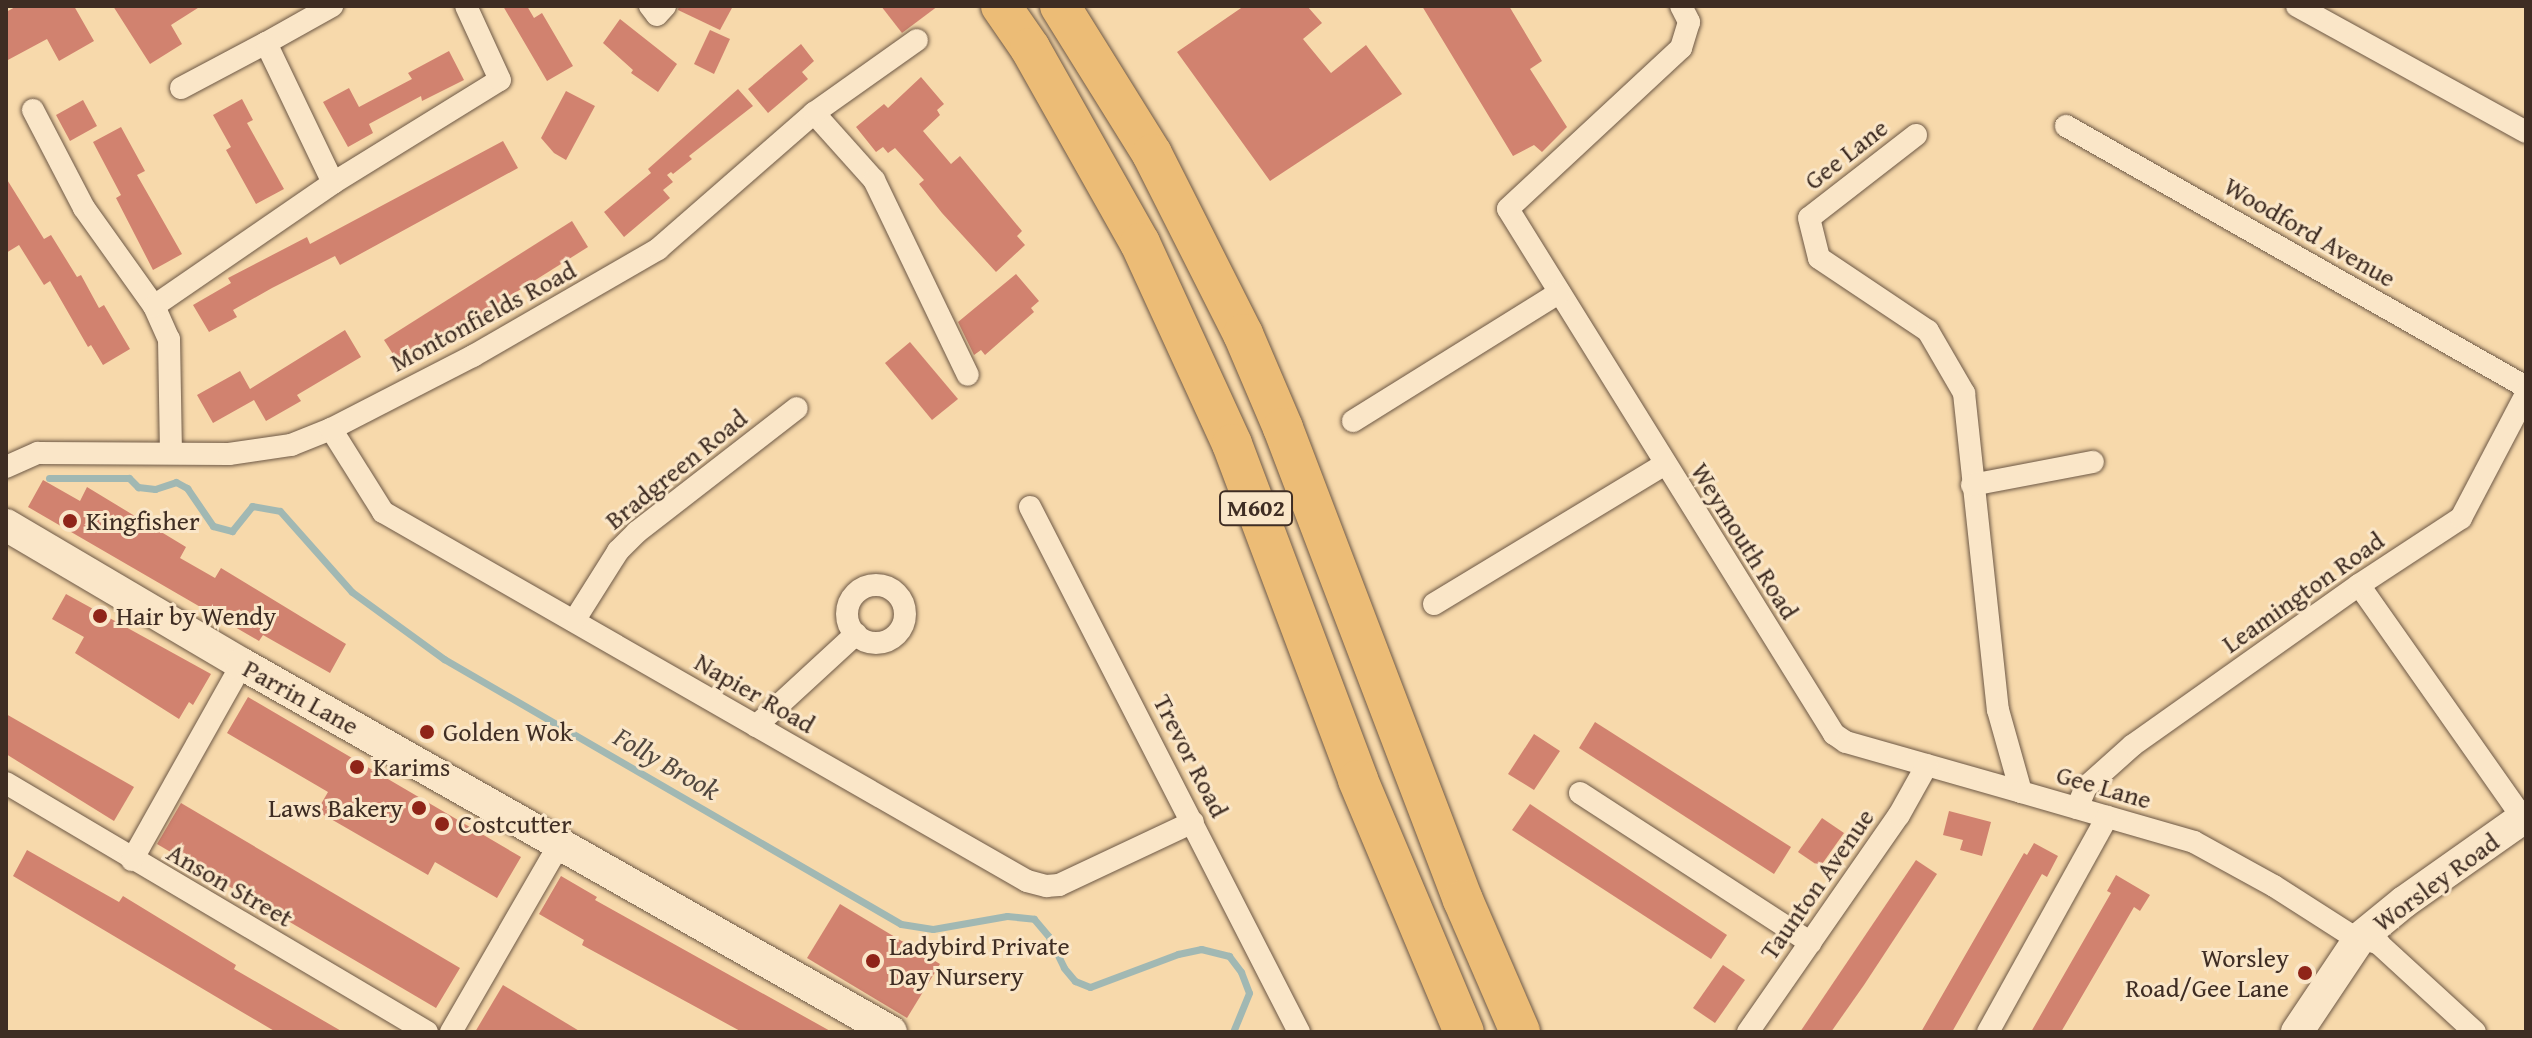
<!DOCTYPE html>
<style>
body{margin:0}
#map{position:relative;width:2532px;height:1038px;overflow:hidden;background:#f7d9ab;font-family:"Gentium Book Plus",serif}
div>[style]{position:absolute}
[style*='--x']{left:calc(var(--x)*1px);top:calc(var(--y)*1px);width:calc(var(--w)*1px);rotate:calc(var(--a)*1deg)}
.stream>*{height:7px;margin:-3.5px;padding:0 3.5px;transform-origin:3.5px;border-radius:3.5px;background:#a1b8b3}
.building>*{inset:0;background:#d1826f}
.roads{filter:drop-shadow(0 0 2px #6d5845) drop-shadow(0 0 2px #6d5845)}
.street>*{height:22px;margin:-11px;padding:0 11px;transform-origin:11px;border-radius:11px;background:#fae6c8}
.street>.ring{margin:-11px;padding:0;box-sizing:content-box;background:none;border:22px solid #fae6c8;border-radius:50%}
.secondary>*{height:32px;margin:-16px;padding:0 16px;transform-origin:16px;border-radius:16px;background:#fae6c8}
.highway>*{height:40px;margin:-20px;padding:0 20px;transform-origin:20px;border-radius:20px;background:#ecbc76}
.dots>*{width:22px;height:22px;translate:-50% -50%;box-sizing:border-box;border:4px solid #fae6c8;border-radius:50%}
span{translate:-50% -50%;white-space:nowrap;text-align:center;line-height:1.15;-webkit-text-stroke:6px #fae6c8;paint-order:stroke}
.shield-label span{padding:2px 6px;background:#fae6c8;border:2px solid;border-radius:6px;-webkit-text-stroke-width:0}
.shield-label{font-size:24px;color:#3f2d23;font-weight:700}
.street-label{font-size:26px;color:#3f2d23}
.poi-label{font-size:26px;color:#3f2d23}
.left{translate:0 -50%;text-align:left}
.right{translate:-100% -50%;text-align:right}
.water-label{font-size:28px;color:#534940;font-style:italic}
.frame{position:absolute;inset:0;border:8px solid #3f2d23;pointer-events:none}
</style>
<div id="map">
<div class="stream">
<i style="--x:49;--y:478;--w:80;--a:0"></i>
<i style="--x:129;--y:478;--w:13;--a:45"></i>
<i style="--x:138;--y:487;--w:17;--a:7"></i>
<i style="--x:155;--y:489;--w:22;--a:-18"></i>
<i style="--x:176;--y:482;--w:13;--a:29"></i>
<i style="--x:187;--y:488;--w:46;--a:55.6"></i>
<i style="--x:213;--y:526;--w:20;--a:15"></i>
<i style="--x:232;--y:531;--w:32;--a:-51"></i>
<i style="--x:252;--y:506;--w:28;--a:10"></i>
<i style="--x:280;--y:511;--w:108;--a:48.4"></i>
<i style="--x:352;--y:592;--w:114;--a:36.1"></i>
<i style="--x:444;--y:659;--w:528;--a:30.11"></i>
<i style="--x:901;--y:924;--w:32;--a:9"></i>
<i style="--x:933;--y:929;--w:75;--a:-10"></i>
<i style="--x:1007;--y:916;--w:27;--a:6"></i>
<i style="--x:1034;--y:919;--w:23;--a:50"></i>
<i style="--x:1049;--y:937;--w:34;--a:64"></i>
<i style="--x:1064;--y:968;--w:17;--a:50"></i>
<i style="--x:1075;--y:981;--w:16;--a:22"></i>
<i style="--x:1090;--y:987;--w:94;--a:-20.6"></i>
<i style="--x:1178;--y:954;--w:24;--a:-12"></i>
<i style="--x:1201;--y:949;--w:29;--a:14"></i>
<i style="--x:1229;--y:956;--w:20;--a:53"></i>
<i style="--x:1241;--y:972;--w:22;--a:69"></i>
<i style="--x:1249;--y:993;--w:42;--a:112.3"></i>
</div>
<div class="building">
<i style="clip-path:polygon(17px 6px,74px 6px,94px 41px,59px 61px,47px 39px,6px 61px,6px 12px)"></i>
<i style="clip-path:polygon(113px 6px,201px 6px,171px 25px,182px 44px,150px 64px)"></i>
<i style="clip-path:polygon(503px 6px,527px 6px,534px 18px,542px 13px,573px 66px,547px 81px)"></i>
<i style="clip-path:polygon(679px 6px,733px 6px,720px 30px,678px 10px)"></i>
<i style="clip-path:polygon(881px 6px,938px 6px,902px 33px)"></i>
<i style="clip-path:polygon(1244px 6px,1307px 6px,1322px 23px,1303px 39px,1331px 73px,1366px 45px,1402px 94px,1270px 181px,1177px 52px)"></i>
<i style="clip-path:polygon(1422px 6px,1509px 6px,1542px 61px,1530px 69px,1567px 127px,1542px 152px,1534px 145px,1513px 156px)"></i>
<i style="clip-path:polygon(620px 19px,677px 64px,658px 92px,631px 73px,633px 70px,603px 43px)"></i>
<i style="clip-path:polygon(710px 30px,730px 39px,714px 74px,694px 64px)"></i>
<i style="clip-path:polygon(801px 44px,814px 61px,802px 72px,808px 79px,768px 113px,748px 89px)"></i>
<i style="clip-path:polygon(449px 51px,464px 80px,422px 101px,421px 96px,369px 124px,373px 133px,348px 147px,323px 102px,349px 88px,359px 107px,412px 79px,408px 73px)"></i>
<i style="clip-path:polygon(921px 77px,944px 104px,937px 110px,940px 115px,923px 131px,951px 164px,960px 156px,1022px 231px,1017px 236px,1025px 245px,996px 272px,942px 213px,919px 184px,924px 180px,895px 148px,888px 153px,883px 147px,876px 152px,856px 127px,884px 104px,888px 108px)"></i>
<i style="clip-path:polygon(738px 89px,753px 106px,689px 156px,692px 159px,673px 174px,671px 172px,667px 175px,673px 182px,663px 190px,670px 198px,624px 237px,604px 212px,651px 173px,648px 169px)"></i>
<i style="clip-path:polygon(566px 91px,595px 106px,566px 160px,554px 153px,541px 138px)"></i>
<i style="clip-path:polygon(242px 99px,253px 120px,247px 123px,284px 189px,256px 204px,226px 150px,231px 147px,213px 115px)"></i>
<i style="clip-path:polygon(83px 100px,97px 126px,70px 141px,56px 115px)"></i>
<i style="clip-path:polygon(121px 127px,145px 171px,137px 175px,182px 254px,153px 270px,116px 198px,121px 195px,93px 142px)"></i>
<i style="clip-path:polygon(503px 141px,518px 168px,340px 265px,335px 256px,272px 288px,233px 310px,237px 317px,209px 332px,193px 305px,231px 283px,228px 278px,307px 237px,310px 244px)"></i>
<i style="clip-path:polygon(6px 178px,44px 239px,51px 235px,77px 277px,81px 275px,99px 308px,104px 305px,130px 349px,103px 365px,91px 345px,88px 347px,50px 281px,44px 285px,19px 245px,6px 253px)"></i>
<i style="clip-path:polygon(572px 221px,588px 247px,400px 365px,384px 340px)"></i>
<i style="clip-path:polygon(1016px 274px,1039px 301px,1031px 308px,1034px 312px,985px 355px,981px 350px,974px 355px,958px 322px)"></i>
<i style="clip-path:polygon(345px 330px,361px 357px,297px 395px,301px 401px,266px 421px,254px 400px,213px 423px,197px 395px,240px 371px,250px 389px)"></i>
<i style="clip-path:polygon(910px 342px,958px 399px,932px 420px,885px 363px)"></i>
<i style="clip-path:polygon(43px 480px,80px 501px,87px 487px,186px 547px,180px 558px,215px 578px,221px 568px,346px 644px,330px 673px,263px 635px,259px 641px,28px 507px)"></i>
<i style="clip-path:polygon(66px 594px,211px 674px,193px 705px,189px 702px,179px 719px,75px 653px,84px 637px,52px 619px)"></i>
<i style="clip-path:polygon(248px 697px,521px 857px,497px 898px,435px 862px,428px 875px,317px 811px,328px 792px,227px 733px)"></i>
<i style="clip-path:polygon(6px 714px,134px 787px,114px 821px,6px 754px)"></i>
<i style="clip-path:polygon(1595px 722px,1791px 847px,1774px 874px,1579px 748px)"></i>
<i style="clip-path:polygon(1534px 734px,1560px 751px,1534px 790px,1508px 774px)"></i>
<i style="clip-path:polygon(181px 803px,460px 968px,436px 1008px,157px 844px)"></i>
<i style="clip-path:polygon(1530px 804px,1727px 935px,1711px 959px,1512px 830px)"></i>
<i style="clip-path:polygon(1949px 811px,1991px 822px,1982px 856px,1960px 850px,1963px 840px,1943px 835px)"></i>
<i style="clip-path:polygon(1822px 818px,1844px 833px,1820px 867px,1798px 852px)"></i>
<i style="clip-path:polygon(2034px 843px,2058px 856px,2047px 877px,2042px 874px,1952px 1032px,1921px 1032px,2024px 853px,2027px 855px)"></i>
<i style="clip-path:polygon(27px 850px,119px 902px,123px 896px,236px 965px,234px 969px,343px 1032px,276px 1032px,230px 1005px,13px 876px)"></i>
<i style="clip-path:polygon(1916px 860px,1937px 874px,1864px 985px,1831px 1032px,1800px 1032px)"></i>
<i style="clip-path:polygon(2116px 875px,2150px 895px,2140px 911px,2134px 907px,2061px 1032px,2031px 1032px,2111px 893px,2107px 891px)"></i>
<i style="clip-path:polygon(561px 876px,597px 897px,595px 900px,832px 1032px,742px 1032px,582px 945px,584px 940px,539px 914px)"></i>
<i style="clip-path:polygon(840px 904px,940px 964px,907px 1018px,807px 958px)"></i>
<i style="clip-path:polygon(1723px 965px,1745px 980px,1715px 1023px,1693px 1008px)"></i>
<i style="clip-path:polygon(503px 985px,581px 1032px,475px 1032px)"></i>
</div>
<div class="roads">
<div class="street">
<i style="--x:650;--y:6;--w:11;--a:52"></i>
<i style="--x:657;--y:15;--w:12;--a:-48"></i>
<i style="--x:1681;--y:6;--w:18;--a:63"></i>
<i style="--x:1689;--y:22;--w:27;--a:107"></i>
<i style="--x:1681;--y:48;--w:236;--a:137.1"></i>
<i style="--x:1508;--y:209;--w:618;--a:58.16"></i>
<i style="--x:1834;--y:734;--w:14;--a:34"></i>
<i style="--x:1846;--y:742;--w:182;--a:15.9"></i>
<i style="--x:2297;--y:6;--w:261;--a:28.8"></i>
<i style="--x:266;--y:43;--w:76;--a:-29.3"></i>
<i style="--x:181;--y:88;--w:96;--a:-27.9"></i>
<i style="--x:266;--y:43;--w:155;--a:64.4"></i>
<i style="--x:33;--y:110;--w:110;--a:62.5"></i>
<i style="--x:84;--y:208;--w:120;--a:54.5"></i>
<i style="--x:154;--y:306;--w:36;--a:66"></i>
<i style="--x:169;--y:339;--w:113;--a:89"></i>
<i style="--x:814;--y:113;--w:90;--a:48.2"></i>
<i style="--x:874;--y:180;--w:216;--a:64.3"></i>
<i style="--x:2066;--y:126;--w:529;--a:29.57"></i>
<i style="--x:1916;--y:135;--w:135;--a:142.2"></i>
<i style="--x:1809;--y:218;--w:41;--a:76"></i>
<i style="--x:1819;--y:258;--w:131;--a:33.8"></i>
<i style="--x:1928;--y:331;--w:72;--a:59.9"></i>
<i style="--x:1964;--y:393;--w:319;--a:83.9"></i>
<i style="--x:1998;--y:710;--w:85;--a:74.3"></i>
<i style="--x:2021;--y:792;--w:180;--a:16.1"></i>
<i style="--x:2194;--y:842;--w:91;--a:28.8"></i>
<i style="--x:2274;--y:886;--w:89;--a:32.6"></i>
<i style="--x:2349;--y:934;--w:32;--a:18"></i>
<i style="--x:2379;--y:944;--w:130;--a:42.5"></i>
<i style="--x:154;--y:306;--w:217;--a:-34.5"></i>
<i style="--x:333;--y:183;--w:196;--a:-31.7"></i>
<i style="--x:500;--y:80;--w:81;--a:-114.7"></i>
<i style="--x:1353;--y:421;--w:243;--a:-31.9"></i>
<i style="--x:331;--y:429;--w:98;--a:57.9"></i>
<i style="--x:383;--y:512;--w:742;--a:29.81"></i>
<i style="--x:1027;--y:881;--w:20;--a:15"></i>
<i style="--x:1046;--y:886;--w:13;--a:-4"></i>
<i style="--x:1059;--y:885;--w:148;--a:-25.2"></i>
<i style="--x:6;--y:467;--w:35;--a:-24"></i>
<i style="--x:38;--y:453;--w:191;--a:0.3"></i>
<i style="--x:229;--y:454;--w:63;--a:-8.3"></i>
<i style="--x:291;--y:445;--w:43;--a:-21.8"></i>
<i style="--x:331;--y:429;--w:160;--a:-27.2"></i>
<i style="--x:473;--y:356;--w:214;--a:-30"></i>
<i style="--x:658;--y:249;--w:207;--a:-41.1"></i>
<i style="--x:814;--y:113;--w:126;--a:-35.3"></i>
<i style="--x:1972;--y:485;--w:123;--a:-10.8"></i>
<i style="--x:1030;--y:507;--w:590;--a:62.87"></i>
<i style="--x:2359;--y:585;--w:285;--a:54.9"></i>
<i class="ring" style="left:847px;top:585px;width:36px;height:36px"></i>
<i style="--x:1434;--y:604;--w:270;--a:-31.2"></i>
<i style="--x:574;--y:621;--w:83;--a:-57.8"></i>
<i style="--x:618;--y:551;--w:27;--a:-45"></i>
<i style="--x:637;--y:532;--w:202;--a:-37.8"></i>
<i style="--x:756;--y:726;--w:136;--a:-42.6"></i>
<i style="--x:6;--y:783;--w:489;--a:30.6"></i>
<i style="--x:1580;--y:793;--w:275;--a:33"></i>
<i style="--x:2077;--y:808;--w:23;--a:-67"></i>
<i style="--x:2086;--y:787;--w:63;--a:-41.8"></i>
<i style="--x:2133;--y:745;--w:277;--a:-35.3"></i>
<i style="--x:2359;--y:585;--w:122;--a:-33.3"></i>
<i style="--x:2461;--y:518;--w:140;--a:-62.3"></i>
<i style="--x:132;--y:860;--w:225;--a:-60.7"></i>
<i style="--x:451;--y:1032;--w:218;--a:-60"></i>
<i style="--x:1748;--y:1032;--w:264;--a:-55.2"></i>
<i style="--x:1899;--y:815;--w:57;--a:-60.8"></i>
<i style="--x:1988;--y:1032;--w:246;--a:-61"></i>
</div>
<div class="secondary">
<i style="--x:6;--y:525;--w:274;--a:30.5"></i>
<i style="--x:242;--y:664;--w:746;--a:29.55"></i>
<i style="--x:2297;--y:1032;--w:113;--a:-56.2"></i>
<i style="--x:2360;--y:938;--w:57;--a:-39.3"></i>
<i style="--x:2404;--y:902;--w:149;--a:-35.2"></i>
</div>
<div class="highway">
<i style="--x:1001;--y:6;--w:51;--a:55.4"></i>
<i style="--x:1030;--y:48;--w:224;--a:60.6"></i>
<i style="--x:1140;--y:243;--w:221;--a:65.4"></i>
<i style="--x:1232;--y:444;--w:359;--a:69.4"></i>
<i style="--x:1358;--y:780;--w:273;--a:67.2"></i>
<i style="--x:1060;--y:6;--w:174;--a:58.1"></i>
<i style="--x:1152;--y:154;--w:202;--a:63.2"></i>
<i style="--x:1243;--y:334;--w:102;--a:66.9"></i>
<i style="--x:1283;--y:428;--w:505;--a:69.13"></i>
<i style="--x:1463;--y:900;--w:144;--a:66.6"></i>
</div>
</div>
<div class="dots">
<i style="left:70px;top:521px;background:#8f2418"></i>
<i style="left:100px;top:616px;background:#8f2418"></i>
<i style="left:427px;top:732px;background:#8f2418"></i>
<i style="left:357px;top:767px;background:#8f2418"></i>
<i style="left:419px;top:808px;background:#8f2418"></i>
<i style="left:442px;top:824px;background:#8f2418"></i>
<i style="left:873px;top:961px;background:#8f2418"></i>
<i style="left:2305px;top:973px;background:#8f2418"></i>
</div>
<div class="shield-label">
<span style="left:1256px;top:508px">M602</span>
</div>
<div class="street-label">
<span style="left:1846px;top:154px;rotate:-38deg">Gee Lane</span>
<span style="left:2310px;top:232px;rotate:30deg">Woodford Avenue</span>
<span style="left:483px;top:316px;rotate:-28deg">Montonfields Road</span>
<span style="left:676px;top:469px;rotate:-39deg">Bradgreen Road</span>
<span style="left:1745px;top:541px;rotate:58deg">Weymouth Road</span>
<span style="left:2303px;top:592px;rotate:-35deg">Leamington Road</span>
<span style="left:755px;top:693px;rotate:30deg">Napier Road</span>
<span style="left:301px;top:697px;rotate:29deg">Parrin Lane</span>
<span style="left:1191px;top:756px;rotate:63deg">Trevor Road</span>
<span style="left:2104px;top:787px;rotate:16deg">Gee Lane</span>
<span style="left:2436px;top:882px;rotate:-36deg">Worsley Road</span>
<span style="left:1817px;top:884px;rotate:-55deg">Taunton Avenue</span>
<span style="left:230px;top:885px;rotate:30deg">Anson Street</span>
</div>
<div class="poi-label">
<span class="left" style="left:86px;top:521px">Kingfisher</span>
<span class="left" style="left:116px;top:616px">Hair by Wendy</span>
<span class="left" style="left:443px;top:732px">Golden Wok</span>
<span class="left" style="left:373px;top:767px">Karims</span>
<span class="right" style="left:403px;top:808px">Laws Bakery</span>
<span class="left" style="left:458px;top:824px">Costcutter</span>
<span class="left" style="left:889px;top:961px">Ladybird Private<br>Day Nursery</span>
<span class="right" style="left:2289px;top:973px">Worsley<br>Road/Gee Lane</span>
</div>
<div class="water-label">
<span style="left:667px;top:763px;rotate:30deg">Folly Brook</span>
</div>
<div class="frame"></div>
</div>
